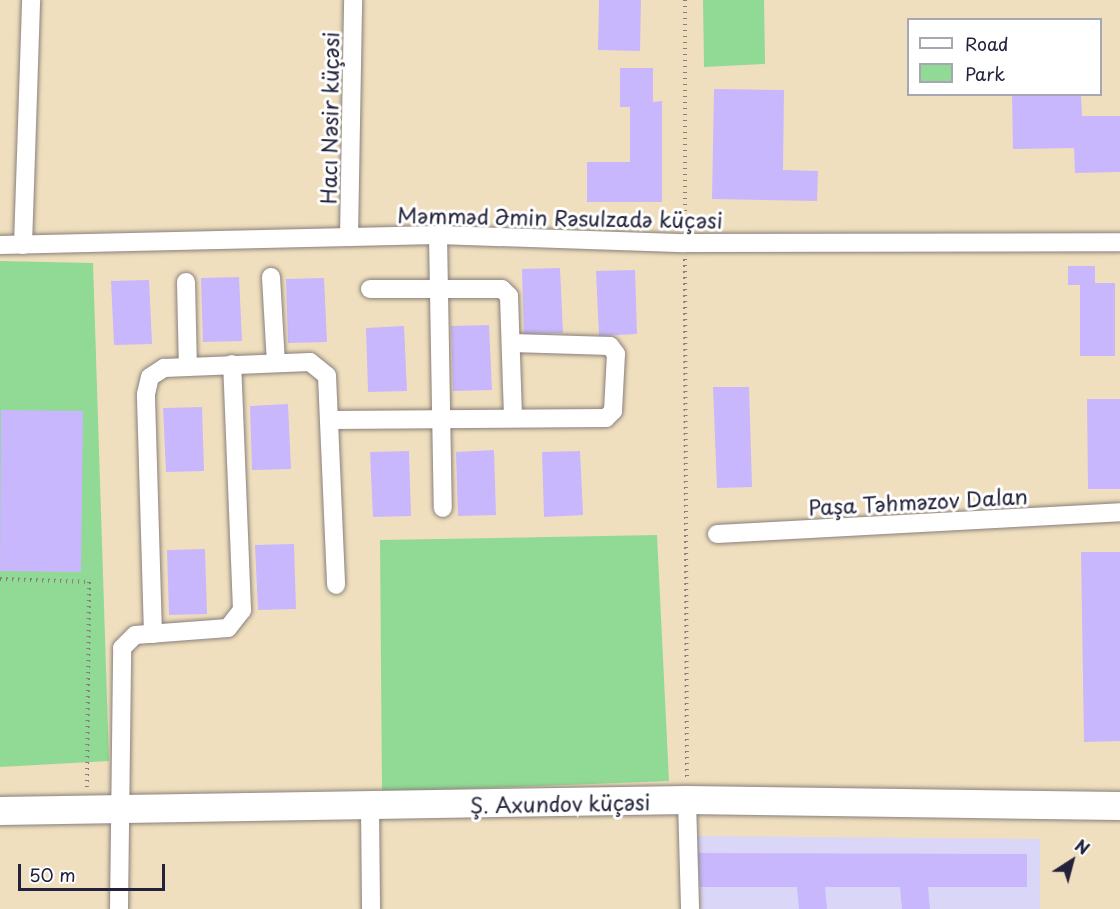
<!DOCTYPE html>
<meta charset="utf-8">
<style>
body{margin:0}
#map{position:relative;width:1120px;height:909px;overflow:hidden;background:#f0dfbe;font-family:"Playpen Sans",sans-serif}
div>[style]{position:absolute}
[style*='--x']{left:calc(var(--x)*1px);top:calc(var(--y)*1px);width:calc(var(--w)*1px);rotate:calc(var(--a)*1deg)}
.built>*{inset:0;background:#d9d6f7}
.green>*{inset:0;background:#91da95}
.building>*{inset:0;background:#c8b7fc}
.path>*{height:4px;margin-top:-2px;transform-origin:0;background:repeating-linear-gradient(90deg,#89807c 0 1.5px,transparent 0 6px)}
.roads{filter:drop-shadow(0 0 2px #89807c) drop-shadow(0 0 2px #89807c)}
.minor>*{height:18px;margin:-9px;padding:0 9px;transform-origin:9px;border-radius:9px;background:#fff}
.primary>*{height:28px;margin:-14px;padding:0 14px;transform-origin:14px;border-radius:14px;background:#fff}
span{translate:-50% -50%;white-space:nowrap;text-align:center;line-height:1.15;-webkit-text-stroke:6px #fff;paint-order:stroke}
.street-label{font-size:21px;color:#22223b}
.legend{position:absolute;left:907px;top:18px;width:195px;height:78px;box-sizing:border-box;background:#fff;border:2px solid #a7a7b1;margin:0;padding:8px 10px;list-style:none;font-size:18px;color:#22223b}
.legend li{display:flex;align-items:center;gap:12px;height:30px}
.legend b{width:30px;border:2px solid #a7a7b1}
.north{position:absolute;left:1042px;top:831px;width:60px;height:60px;-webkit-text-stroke:4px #fff;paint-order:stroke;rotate:36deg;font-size:16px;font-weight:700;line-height:24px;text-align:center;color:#22223b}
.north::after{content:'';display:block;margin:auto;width:21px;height:27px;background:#22223b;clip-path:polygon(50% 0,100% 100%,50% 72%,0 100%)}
.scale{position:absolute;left:18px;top:864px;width:147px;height:27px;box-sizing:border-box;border:3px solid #22223b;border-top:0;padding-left:8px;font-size:18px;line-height:21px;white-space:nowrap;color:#22223b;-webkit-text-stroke:4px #fff;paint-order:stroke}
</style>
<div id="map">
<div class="built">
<i style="clip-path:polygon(697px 836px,1040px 839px,1040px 909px,701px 909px)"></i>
</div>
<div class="green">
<i style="clip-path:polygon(703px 0,764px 0,765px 64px,704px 67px)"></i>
<i style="clip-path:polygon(0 261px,93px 263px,109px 761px,0 767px)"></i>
<i style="clip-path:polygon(657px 535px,669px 781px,382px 792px,380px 540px)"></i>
</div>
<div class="building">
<i style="clip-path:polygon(599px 0,641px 0,640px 51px,598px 50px)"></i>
<i style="clip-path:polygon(620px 68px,653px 68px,653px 102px,662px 101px,662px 202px,587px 202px,587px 162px,630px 162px,630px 107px,620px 107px)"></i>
<i style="clip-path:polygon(714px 89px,784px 90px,783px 170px,818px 171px,817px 201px,712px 199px)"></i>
<i style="clip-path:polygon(1012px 94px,1081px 94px,1082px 116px,1120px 116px,1120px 172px,1075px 173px,1074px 148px,1013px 149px)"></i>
<i style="clip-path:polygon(1068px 266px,1095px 266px,1095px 283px,1115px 283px,1115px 356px,1080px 356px,1080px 285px,1068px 285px)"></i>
<i style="clip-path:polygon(560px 268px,563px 333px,524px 334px,522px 269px)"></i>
<i style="clip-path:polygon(635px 270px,637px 334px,599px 336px,596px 271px)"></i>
<i style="clip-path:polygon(239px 277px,242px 341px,203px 342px,201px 278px)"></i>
<i style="clip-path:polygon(324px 278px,327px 342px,288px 343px,286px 279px)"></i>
<i style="clip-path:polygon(149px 280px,152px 344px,114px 345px,111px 281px)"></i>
<i style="clip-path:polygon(489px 325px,492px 390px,453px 391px,451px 326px)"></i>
<i style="clip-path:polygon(404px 326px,407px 391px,368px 392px,366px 328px)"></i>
<i style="clip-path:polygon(713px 387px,749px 387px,752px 487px,717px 488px)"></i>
<i style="clip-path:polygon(1087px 399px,1120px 399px,1120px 489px,1088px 489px)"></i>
<i style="clip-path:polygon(288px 404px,291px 469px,252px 470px,250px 406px)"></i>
<i style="clip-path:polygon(202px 407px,204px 471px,166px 472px,163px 408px)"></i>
<i style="clip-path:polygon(1px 410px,83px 411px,81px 572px,0 571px)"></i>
<i style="clip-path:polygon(494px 450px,496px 515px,458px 516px,456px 452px)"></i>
<i style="clip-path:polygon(409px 451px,411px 516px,373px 517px,370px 452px)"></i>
<i style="clip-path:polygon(580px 451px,583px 515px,544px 517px,542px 452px)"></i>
<i style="clip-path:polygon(294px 544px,296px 609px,258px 610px,255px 545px)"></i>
<i style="clip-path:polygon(205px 549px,207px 614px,169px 615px,167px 550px)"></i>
<i style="clip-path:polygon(1081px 552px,1120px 552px,1120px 741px,1084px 742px)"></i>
<i style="clip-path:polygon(698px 853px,1027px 854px,1027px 887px,928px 887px,930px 909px,902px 909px,900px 887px,825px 887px,827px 909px,799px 909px,797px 887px,700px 887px)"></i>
</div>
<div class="path">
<i style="--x:685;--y:0;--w:227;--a:90"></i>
<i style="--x:685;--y:259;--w:520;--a:89.78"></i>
<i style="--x:0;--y:579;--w:89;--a:1.9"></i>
<i style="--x:89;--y:582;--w:205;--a:90.6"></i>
</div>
<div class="roads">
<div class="minor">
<i style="--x:438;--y:235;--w:273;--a:89"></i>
<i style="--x:349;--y:237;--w:237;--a:-89"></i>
<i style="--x:0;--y:245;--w:438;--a:-1.3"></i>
<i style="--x:438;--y:235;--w:247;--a:1.9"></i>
<i style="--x:685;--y:243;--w:435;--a:-0.1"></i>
<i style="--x:23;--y:245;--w:245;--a:-88.1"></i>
<i style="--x:271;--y:277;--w:86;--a:86.7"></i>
<i style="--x:186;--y:282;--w:85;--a:88.7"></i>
<i style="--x:370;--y:289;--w:132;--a:0"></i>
<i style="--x:502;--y:289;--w:10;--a:45"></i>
<i style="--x:509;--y:296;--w:122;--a:88.1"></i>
<i style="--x:332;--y:420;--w:274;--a:-0.4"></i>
<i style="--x:606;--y:418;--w:10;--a:-45"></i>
<i style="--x:613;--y:411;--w:57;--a:-87"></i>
<i style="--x:616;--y:354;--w:10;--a:-127"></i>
<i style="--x:610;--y:346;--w:98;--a:-178.2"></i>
<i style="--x:717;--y:534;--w:404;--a:-3.1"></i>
<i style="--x:153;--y:634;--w:240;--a:-91.7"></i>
<i style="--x:146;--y:394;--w:17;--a:-77"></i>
<i style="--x:150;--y:377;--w:17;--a:-33"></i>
<i style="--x:164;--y:368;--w:146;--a:-2.4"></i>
<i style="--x:310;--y:362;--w:22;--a:39"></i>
<i style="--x:327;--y:376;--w:209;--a:87.5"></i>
<i style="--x:687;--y:800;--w:109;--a:88.4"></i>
<i style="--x:370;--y:808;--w:101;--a:89.4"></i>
<i style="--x:119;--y:909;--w:261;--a:-89.3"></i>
<i style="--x:122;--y:648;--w:18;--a:-45"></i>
<i style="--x:135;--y:635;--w:93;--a:-4.3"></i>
<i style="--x:228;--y:628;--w:23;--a:-52"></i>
<i style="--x:242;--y:610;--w:246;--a:-92.3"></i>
</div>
<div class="primary">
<i style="--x:0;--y:811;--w:687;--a:-0.92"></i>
<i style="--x:687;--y:800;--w:433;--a:0.8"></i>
</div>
</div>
<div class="street-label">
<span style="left:329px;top:118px;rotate:-89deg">Hacı Nəsir küçəsi</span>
<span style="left:560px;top:217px;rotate:1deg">Məmməd Əmin Rəsulzadə küçəsi</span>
<span style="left:918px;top:501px;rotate:-3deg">Paşa Təhməzov Dalan</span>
<span style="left:560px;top:803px;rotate:-1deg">Ş. Axundov küçəsi</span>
</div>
<ul class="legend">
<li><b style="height:8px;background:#fff"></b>Road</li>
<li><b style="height:16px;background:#91da95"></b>Park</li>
</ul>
<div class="north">N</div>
<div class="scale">50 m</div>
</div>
